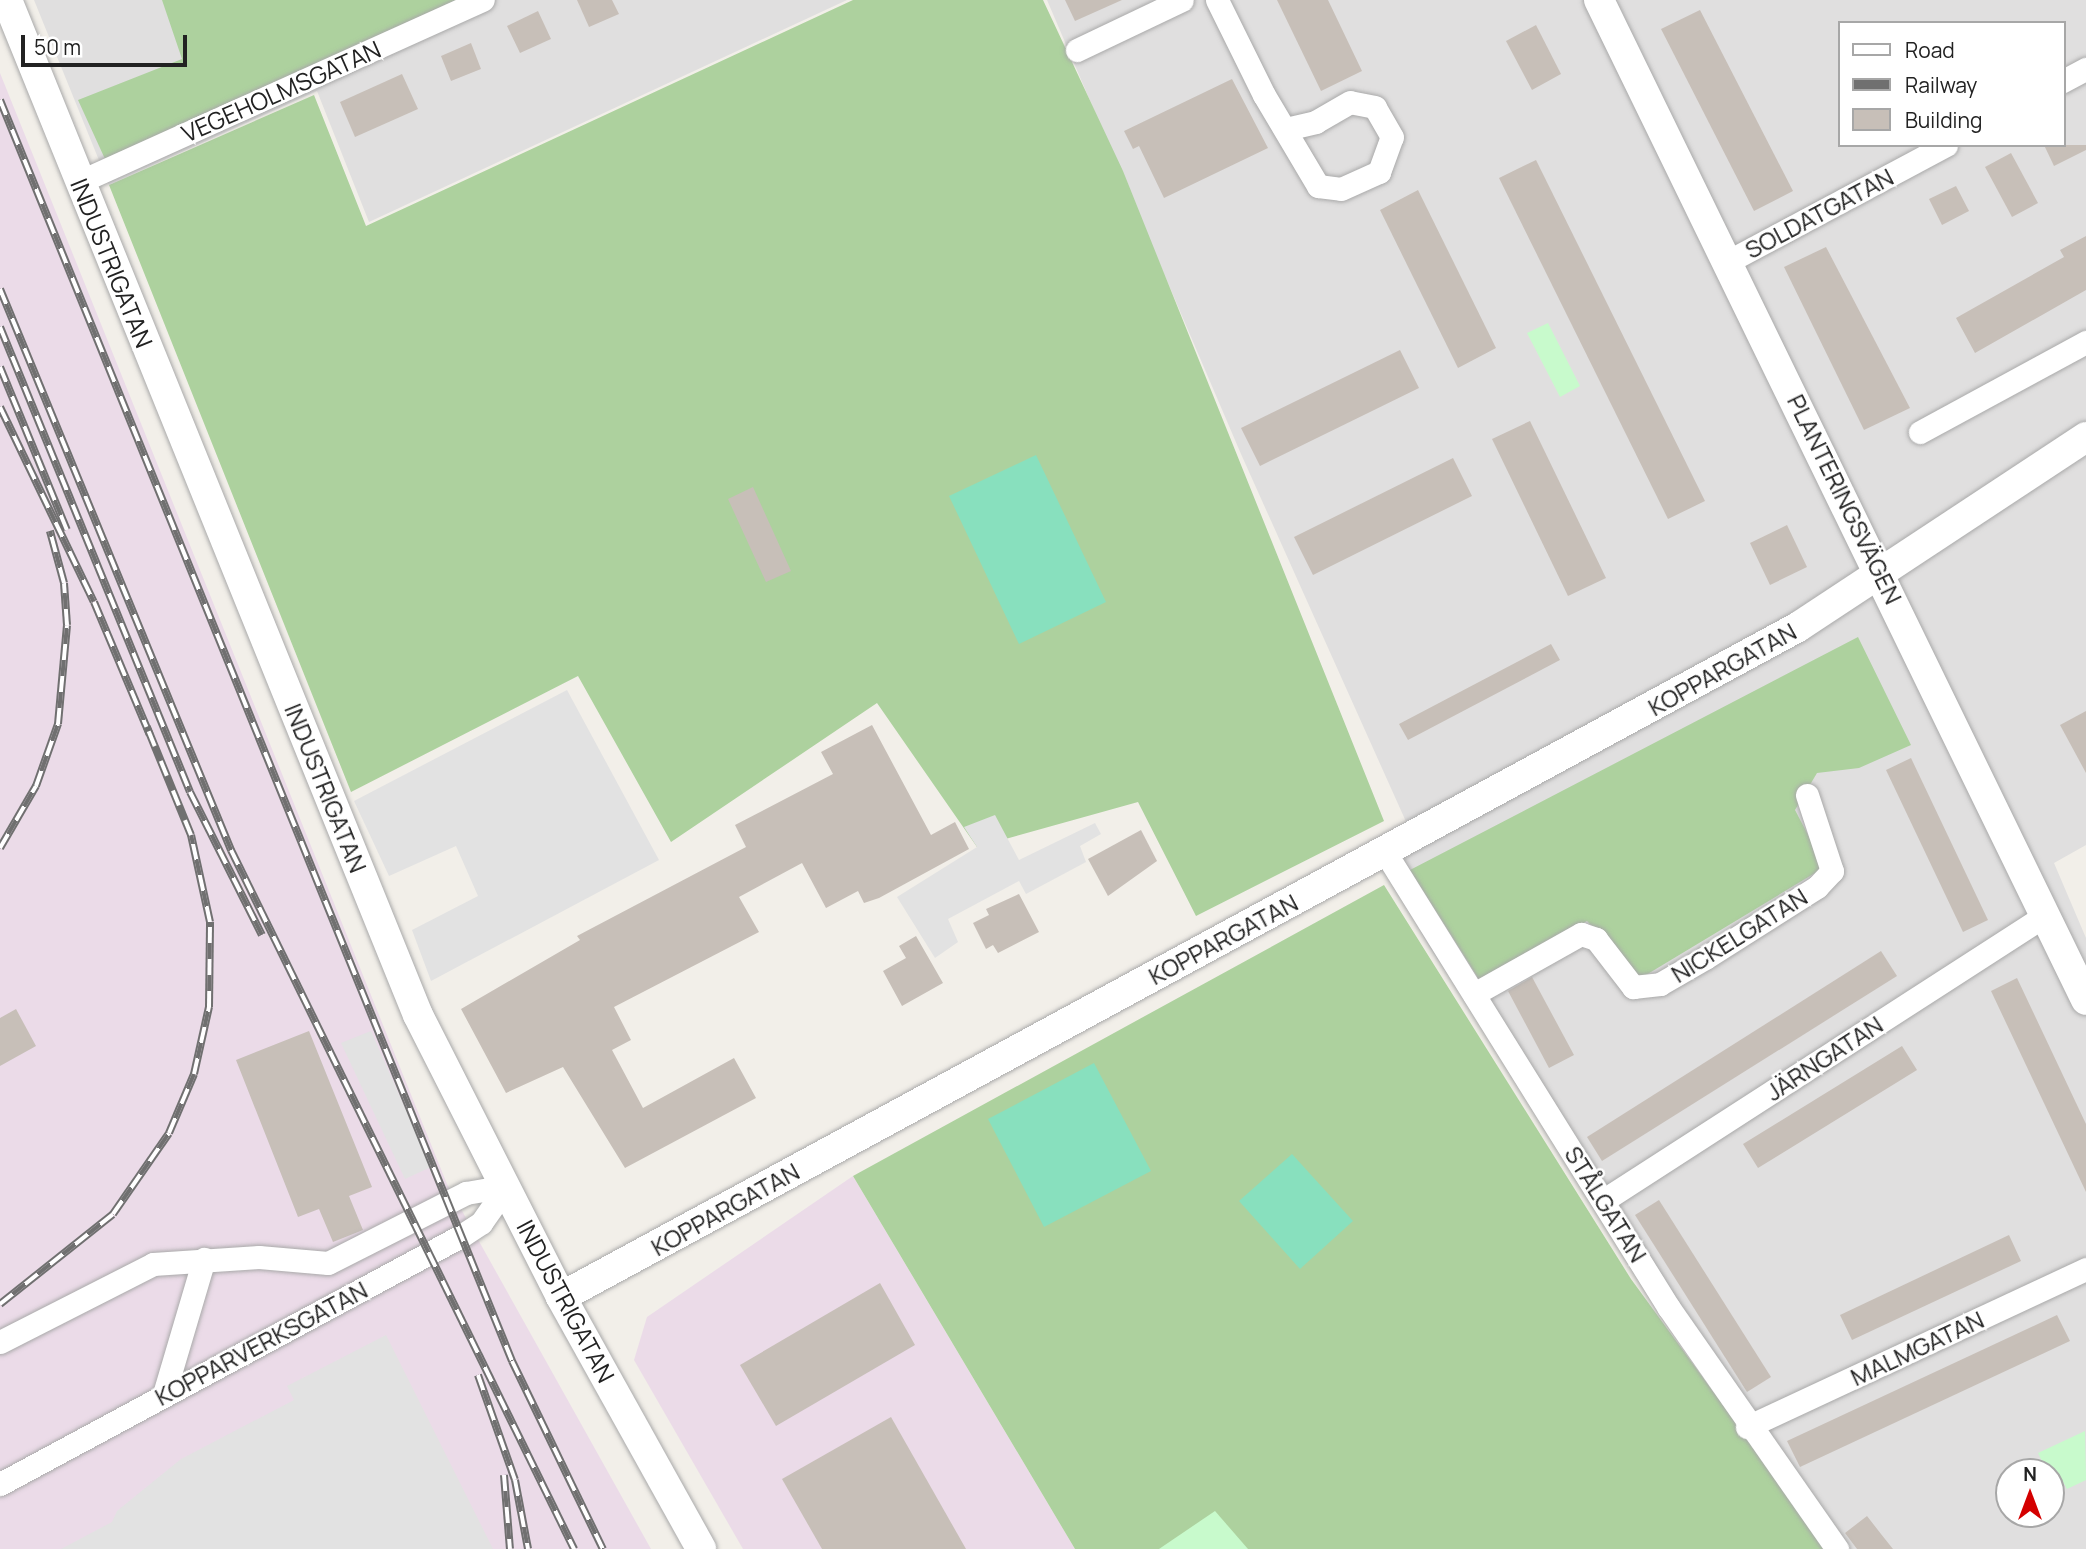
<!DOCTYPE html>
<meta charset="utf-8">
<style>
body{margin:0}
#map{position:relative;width:2086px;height:1549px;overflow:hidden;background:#f2efe9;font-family:Manrope,sans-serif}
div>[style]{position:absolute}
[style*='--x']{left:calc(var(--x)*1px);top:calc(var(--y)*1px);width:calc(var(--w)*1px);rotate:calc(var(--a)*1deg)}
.residential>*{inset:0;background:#e0dfdf}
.industrial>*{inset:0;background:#ebdbe8}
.forest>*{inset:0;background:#add19e}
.park>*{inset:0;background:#c8facc}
.pitch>*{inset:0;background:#88e0be}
.parking>*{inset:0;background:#e2e2e2}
.building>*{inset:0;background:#c7bfb8}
.roads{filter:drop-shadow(0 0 2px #a9a9a9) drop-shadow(0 0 2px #a9a9a9)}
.minor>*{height:23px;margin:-11.5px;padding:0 11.5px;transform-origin:11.5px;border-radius:11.5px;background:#fff}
.tertiary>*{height:30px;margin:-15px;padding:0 15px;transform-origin:15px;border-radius:15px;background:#fff}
.rail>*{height:8px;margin-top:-4px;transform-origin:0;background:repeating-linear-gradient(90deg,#fff 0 16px,#707070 0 32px);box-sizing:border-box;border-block:2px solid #707070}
span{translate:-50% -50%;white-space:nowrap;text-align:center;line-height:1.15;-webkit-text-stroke:5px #fff;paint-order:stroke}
.street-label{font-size:24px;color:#222}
.legend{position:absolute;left:1838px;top:21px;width:228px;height:126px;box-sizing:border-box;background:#fff;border:2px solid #a7a7a7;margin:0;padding:9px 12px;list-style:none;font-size:21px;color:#222}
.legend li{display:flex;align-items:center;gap:14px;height:35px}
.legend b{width:35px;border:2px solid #a7a7a7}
.north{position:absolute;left:1995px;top:1458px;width:70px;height:70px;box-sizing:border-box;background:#fff;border:2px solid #a7a7a7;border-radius:50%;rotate:0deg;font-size:19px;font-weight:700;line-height:28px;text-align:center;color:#222}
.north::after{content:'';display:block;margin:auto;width:24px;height:32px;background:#d40000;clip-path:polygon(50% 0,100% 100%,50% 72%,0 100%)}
.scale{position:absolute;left:21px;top:35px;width:166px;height:32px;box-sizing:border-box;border:4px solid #222;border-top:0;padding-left:9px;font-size:21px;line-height:24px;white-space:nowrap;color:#222;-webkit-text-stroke:5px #fff;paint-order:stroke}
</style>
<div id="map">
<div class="residential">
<i style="clip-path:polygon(34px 0,847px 0,369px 222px,317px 91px,109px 185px)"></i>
<i style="clip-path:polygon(evenodd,1047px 0,2086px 0,2086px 845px,2054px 863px,2086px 938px,2086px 1549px,1845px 1549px,1702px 1352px,1428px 945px,1396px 885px,1412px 835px,1241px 454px,1047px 0,1839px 23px,2063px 23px,2063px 145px,1839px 145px,1839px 23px,1047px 0,2009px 1472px,2051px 1472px,2051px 1514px,2009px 1514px,2009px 1472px)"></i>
</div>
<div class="industrial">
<i style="clip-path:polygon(0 73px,447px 1184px,651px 1549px,0 1549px)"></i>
<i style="clip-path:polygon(853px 1176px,1075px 1549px,743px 1549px,634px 1360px,647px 1317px)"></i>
</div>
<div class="forest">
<i style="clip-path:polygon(162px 0,460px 0,105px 159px,78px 100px,182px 59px)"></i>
<i style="clip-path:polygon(853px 0,1043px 0,1123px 171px,1384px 821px,1196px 916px,1138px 802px,977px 847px,877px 703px,671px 842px,578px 676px,351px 792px,109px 185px,314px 95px,366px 226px)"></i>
<i style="clip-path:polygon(1858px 637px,1911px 745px,1859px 768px,1817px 773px,1795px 810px,1825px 867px,1641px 978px,1587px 921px,1480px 981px,1410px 870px)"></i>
<i style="clip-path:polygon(1384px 885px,1631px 1279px,1828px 1549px,1075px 1549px,853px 1176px)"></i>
</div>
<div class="park">
<i style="clip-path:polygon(1548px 323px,1580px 386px,1560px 397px,1527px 333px)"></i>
<i style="clip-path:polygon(2085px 1431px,2086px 1480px,2067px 1489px,2061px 1478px,2052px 1482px,2038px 1453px)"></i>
<i style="clip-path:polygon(1215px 1511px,1248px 1549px,1159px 1549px)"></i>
</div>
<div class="pitch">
<i style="clip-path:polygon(1036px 455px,1106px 602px,1019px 644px,949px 496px)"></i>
<i style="clip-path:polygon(1094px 1063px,1151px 1171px,1044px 1227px,988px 1119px)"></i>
<i style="clip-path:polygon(1292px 1154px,1353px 1221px,1300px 1269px,1239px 1201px)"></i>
</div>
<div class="parking">
<i style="clip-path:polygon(567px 690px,659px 860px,431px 981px,412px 930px,478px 896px,456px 846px,389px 876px,354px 801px)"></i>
<i style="clip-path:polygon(995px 815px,1019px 860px,1095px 823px,1101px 834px,1080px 846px,1086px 862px,1026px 894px,1019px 881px,948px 919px,958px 942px,935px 958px,897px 897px,977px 847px,964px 827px)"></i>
<i style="clip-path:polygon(371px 1031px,431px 1167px,405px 1179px,341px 1043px)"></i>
<i style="clip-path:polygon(386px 1335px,493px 1549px,61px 1549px,112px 1522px,117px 1511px,181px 1459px,294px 1400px,287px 1386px)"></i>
</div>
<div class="building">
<i style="clip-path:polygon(577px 0,612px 0,619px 14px,589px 27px)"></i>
<i style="clip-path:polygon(1065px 0,1122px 0,1075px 21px)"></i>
<i style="clip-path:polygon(1277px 0,1328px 0,1362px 71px,1321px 91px)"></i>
<i style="clip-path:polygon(1700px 10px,1793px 191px,1754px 211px,1661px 29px)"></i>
<i style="clip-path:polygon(538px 11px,551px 39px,520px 53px,507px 26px)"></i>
<i style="clip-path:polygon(1536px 25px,1561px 74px,1532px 90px,1506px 41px)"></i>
<i style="clip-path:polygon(471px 43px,481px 69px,451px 81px,441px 56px)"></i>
<i style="clip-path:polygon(402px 74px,418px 109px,355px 137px,340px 102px)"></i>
<i style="clip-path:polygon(1232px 79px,1268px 148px,1164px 198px,1139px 146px,1133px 149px,1124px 131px)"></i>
<i style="clip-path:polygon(2044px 145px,2086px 145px,2086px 150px,2054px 166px)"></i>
<i style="clip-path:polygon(2011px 153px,2038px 203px,2012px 217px,1985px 167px)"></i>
<i style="clip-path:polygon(1536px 160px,1705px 501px,1668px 519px,1499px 178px)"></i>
<i style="clip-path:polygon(1956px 186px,1969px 211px,1942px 225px,1929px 199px)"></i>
<i style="clip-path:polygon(1418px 190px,1496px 348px,1458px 368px,1380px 210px)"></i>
<i style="clip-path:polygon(2086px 236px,2086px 290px,1975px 353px,1956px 318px,2064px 257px,2060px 250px)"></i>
<i style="clip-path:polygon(1826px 247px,1910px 408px,1864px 430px,1784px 267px)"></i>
<i style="clip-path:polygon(1400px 350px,1419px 388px,1260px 466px,1241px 428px)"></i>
<i style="clip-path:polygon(1530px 421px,1606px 578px,1568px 596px,1492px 439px)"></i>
<i style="clip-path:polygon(1453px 458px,1472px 496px,1313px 575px,1294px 537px)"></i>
<i style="clip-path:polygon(753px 487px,791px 571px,766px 582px,728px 499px)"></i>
<i style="clip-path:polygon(1787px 525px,1807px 567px,1770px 585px,1750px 543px)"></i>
<i style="clip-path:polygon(1551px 644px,1560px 660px,1408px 740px,1399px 724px)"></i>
<i style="clip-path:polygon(2086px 711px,2086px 773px,2060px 725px)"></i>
<i style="clip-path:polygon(872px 725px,931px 835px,955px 822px,969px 849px,879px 898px,864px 903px,858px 891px,826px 908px,802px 863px,739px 897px,759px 932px,614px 1007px,631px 1040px,612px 1050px,643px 1108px,734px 1058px,756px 1098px,625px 1168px,563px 1067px,506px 1093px,461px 1009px,580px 940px,577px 936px,746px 847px,735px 825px,833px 774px,821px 752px)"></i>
<i style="clip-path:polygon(1911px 758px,1988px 920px,1963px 932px,1886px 770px)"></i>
<i style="clip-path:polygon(1141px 830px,1157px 861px,1108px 896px,1088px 859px)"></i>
<i style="clip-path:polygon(1019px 894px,1039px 932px,998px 953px,993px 945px,986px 949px,973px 923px,989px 915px,986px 909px)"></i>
<i style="clip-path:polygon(916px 936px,943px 983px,902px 1006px,883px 971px,906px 958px,899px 946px)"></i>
<i style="clip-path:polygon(1881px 951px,1897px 976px,1602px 1161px,1587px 1137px)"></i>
<i style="clip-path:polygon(1532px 977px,1574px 1055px,1549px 1068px,1508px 991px)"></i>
<i style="clip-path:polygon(2017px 978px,2086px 1124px,2086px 1192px,1991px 991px)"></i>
<i style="clip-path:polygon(16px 1009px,36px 1046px,0 1066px,0 1018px)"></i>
<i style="clip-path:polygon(309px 1031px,372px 1187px,349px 1196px,363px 1230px,333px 1242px,319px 1209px,298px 1217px,236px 1060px)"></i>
<i style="clip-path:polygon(1902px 1046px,1917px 1070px,1758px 1168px,1743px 1144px)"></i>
<i style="clip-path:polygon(1659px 1200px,1771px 1377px,1747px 1392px,1635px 1215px)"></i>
<i style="clip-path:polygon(2009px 1235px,2021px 1261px,1852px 1340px,1840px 1315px)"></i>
<i style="clip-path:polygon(880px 1283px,915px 1345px,776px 1426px,740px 1365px)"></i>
<i style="clip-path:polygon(2057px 1315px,2070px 1341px,1800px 1467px,1787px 1441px)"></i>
<i style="clip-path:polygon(891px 1417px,966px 1549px,822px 1549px,782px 1479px)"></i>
<i style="clip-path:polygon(1867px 1516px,1881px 1534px,1893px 1549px,1857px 1549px,1845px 1533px)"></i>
</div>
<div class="roads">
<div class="minor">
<i style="--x:1217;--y:0;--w:106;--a:63.7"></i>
<i style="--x:1264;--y:95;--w:106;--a:59.3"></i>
<i style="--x:1318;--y:186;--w:23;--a:7"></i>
<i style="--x:1341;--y:189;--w:42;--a:-24.1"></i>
<i style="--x:1379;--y:172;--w:37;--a:-70"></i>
<i style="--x:1392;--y:137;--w:34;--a:-120"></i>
<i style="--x:1375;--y:107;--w:25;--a:-169"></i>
<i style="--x:1350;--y:102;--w:39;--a:150"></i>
<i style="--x:1316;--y:122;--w:32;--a:167"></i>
<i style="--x:1077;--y:50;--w:116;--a:-25.5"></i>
<i style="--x:2063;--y:81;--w:26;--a:-28"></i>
<i style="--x:79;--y:182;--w:443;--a:-24.3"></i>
<i style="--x:1729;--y:261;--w:246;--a:-28.1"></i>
<i style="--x:1920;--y:432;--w:189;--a:-28.5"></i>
<i style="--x:1385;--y:852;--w:537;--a:58.09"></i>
<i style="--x:1669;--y:1308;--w:294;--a:55.1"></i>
<i style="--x:1474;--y:994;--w:123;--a:-29.3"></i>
<i style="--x:1581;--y:934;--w:16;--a:18"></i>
<i style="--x:1596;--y:939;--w:61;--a:52.4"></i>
<i style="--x:1633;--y:987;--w:27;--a:-6"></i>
<i style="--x:1660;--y:984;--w:52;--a:-30"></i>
<i style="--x:1705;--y:958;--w:133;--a:-32.4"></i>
<i style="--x:1817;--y:887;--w:22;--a:-47"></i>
<i style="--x:1832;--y:871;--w:80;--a:-108.2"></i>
<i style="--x:1604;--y:1200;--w:524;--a:-32.84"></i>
<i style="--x:0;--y:1342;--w:172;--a:-27"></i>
<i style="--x:153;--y:1264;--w:106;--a:-3.8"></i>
<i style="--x:259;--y:1257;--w:69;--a:5"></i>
<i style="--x:328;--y:1263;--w:155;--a:-26.9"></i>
<i style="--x:466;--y:1193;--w:42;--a:-9.7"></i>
<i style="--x:164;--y:1394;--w:141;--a:-73.5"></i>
<i style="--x:1747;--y:1427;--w:374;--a:-25"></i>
<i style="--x:0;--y:1484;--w:523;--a:-28.28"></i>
<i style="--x:461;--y:1236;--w:24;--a:-33"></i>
<i style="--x:481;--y:1223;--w:45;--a:-54.9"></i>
</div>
<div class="tertiary">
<i style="--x:7;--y:0;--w:1095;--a:67.96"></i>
<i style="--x:418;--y:1015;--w:316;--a:63.1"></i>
<i style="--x:561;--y:1297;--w:288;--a:60.9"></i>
<i style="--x:1599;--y:0;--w:1112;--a:64.03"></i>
<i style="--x:561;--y:1297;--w:1407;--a:-28.44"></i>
<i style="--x:1798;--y:627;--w:345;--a:-33.4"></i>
</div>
</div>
<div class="rail">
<i style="--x:0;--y:100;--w:1361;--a:67.9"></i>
<i style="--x:512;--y:1361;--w:209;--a:64.2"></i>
<i style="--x:0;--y:289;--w:607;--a:67.62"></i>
<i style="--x:231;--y:850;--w:779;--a:63.86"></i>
<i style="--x:0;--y:327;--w:502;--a:67.77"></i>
<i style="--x:190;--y:792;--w:160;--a:63.3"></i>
<i style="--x:0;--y:367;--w:176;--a:67.7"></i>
<i style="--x:0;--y:407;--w:216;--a:64.3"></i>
<i style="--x:94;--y:602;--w:144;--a:67.2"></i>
<i style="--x:0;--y:848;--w:72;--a:-59.9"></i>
<i style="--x:36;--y:786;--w:66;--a:-70.5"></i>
<i style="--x:58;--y:724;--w:99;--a:-84.8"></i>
<i style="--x:67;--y:625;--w:42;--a:-94.1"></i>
<i style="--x:64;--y:583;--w:54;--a:-105.1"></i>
<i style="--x:0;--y:1304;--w:144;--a:-38.5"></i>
<i style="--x:113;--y:1214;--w:98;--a:-55.3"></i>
<i style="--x:169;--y:1133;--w:64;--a:-67"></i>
<i style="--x:194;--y:1074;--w:69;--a:-77.4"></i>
<i style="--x:209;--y:1007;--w:85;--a:-89.3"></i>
<i style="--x:210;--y:922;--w:89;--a:-102.3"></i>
<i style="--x:191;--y:835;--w:117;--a:-112.2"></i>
<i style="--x:478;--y:1375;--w:111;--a:70.6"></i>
<i style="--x:515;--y:1480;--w:70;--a:79.3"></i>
<i style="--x:504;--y:1475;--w:74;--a:85.4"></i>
</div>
<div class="street-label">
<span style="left:281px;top:91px;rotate:-24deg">VEGEHOLMSGATAN</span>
<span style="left:1819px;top:213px;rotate:-28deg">SOLDATGATAN</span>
<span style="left:112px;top:263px;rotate:68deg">INDUSTRIGATAN</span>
<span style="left:1845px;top:499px;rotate:64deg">PLANTERINGSVÄGEN</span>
<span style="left:1722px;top:669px;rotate:-29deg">KOPPARGATAN</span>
<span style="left:326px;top:788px;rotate:68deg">INDUSTRIGATAN</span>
<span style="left:1739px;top:935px;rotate:-32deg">NICKELGATAN</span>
<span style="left:1223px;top:939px;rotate:-28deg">KOPPARGATAN</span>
<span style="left:1824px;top:1058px;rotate:-33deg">JÄRNGATAN</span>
<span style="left:1606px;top:1204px;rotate:58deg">STÅLGATAN</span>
<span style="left:725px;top:1209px;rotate:-29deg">KOPPARGATAN</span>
<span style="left:566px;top:1301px;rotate:62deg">INDUSTRIGATAN</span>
<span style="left:261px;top:1343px;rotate:-28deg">KOPPARVERKSGATAN</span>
<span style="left:1917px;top:1348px;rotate:-25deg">MALMGATAN</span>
</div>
<ul class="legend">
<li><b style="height:9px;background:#fff"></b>Road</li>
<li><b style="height:9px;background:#707070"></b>Railway</li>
<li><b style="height:19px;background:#c7bfb8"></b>Building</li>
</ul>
<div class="north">N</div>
<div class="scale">50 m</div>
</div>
